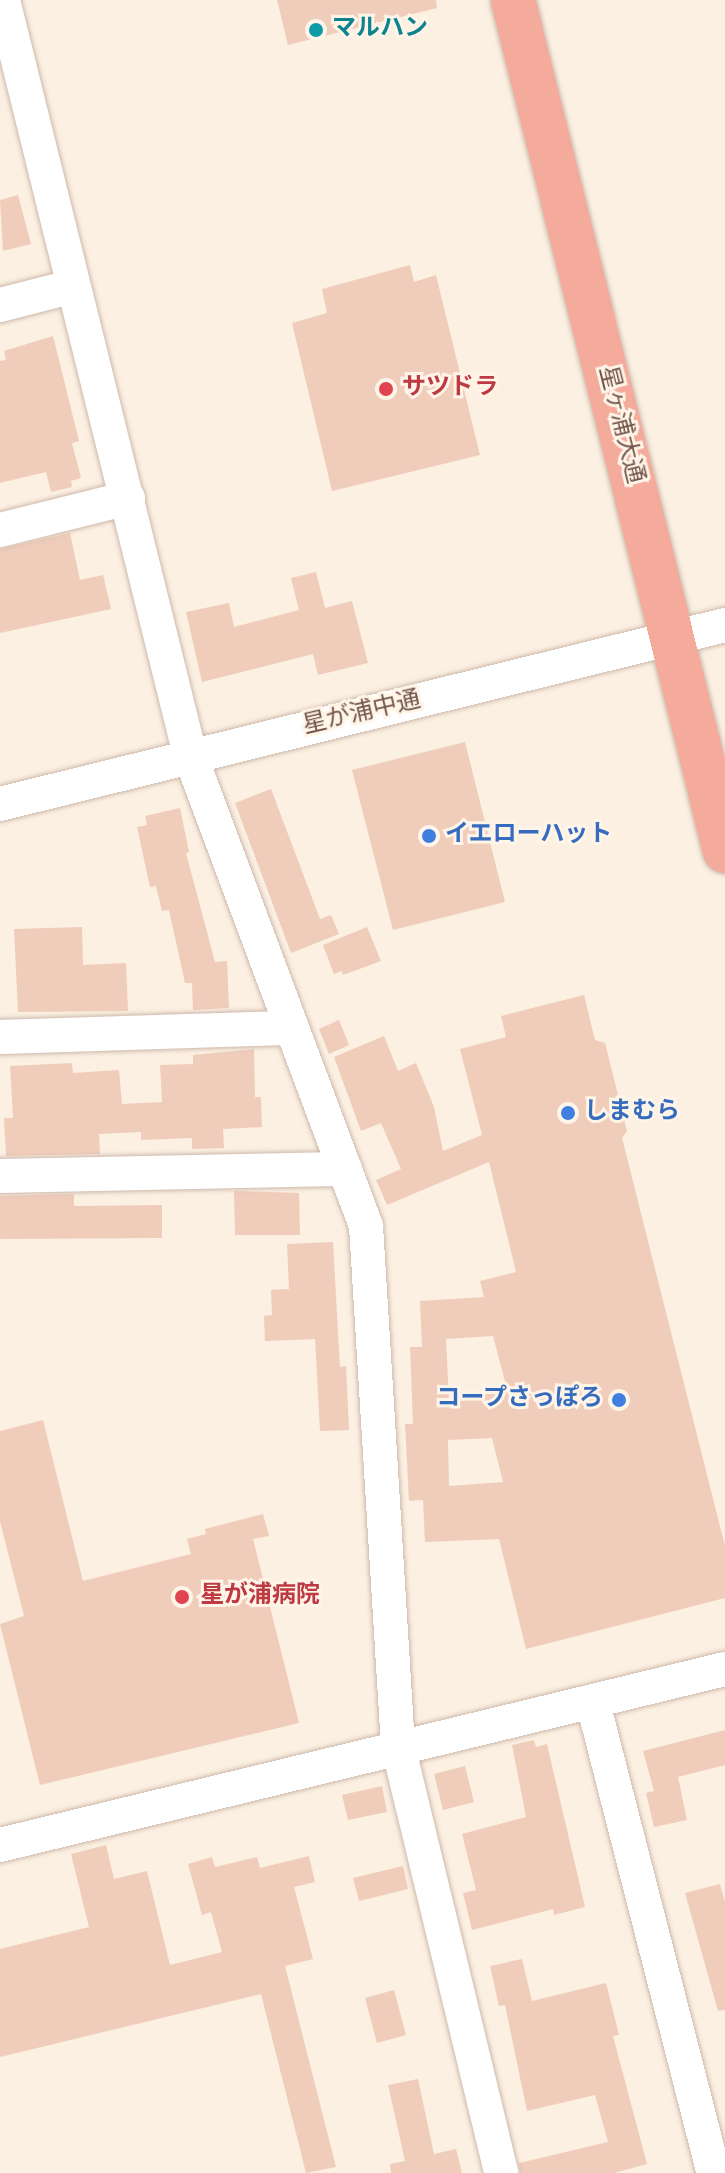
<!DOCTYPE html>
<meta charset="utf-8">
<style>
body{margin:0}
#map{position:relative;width:725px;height:2173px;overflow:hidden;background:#fbf0e2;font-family:Overpass,"Noto Sans JP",sans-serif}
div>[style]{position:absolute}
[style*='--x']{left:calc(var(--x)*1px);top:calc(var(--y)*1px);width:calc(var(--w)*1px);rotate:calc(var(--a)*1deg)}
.building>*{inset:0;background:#f0ccbb}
.roads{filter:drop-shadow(0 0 2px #ceb9ac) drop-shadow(0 0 2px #ceb9ac)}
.minor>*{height:34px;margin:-17px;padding:0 17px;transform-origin:17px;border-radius:17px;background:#fff}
.highway>*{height:44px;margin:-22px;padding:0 22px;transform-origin:22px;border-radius:22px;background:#f4ab9b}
.dots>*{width:22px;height:22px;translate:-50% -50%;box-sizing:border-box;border:4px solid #fff4e8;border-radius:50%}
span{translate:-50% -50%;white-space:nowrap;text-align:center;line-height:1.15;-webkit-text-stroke:6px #fff4e8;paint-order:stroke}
.culture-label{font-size:24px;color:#0d838f;font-weight:700}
.left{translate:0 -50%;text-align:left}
.health-label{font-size:24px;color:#be3a42;font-weight:700}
.street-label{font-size:24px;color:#72554a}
.shop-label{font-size:24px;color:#366cbe;font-weight:700}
.right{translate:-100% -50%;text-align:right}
</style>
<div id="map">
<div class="building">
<i style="clip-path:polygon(277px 0,436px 0,437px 8px,288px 45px)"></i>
<i style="clip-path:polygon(18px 195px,31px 244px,3px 251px,0 200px)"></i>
<i style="clip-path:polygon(410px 265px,414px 282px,436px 275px,480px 455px,332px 491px,292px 323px,327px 313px,322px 289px)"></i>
<i style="clip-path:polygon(53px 336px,79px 441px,72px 443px,81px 478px,71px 481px,72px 487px,51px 492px,46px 472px,0 483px,0 361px,6px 360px,4px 351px)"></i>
<i style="clip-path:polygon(70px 533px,80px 580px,103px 575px,111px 609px,0 633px,0 549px)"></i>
<i style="clip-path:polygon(316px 572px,325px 608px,352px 601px,368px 663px,318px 675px,313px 654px,202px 682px,186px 612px,229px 603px,234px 627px,299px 610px,291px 578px)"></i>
<i style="clip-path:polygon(465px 742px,505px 902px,393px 930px,352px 770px)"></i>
<i style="clip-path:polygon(271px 789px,320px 919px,331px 915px,339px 934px,291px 953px,235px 803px)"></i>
<i style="clip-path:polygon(180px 808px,189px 852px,186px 853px,215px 962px,227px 961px,229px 1008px,193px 1010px,192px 983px,185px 983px,169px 910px,162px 911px,156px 886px,150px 887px,137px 827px,147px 825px,145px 816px)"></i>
<i style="clip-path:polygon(82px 927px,83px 965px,126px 963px,128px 1011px,18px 1012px,14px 929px)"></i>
<i style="clip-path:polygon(367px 927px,381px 961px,343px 975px,342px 971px,334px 974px,323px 945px)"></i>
<i style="clip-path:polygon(evenodd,584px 995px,595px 1040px,605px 1043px,627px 1131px,622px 1138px,725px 1546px,725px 1598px,526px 1649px,499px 1539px,425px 1542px,423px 1500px,409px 1501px,405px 1424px,413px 1424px,410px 1347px,422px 1347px,420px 1301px,484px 1297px,480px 1281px,516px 1272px,489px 1162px,387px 1205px,376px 1180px,401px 1169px,381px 1123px,361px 1131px,334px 1057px,384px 1036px,398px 1071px,416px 1063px,434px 1107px,443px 1151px,482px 1135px,460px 1049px,506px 1037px,501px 1016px,584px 995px,493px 1336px,506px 1385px,449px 1399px,446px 1339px,493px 1336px,584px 995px,492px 1438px,503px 1482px,449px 1486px,448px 1440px,492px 1438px)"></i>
<i style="clip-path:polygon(339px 1020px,349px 1045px,329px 1054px,319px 1029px)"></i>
<i style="clip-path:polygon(254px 1049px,255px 1097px,261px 1097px,262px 1127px,223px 1129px,224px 1148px,192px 1149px,192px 1138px,141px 1140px,141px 1132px,99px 1134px,100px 1154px,6px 1156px,4px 1118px,13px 1118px,10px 1066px,72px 1063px,73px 1073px,119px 1070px,122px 1104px,162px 1102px,160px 1065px,193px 1064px,193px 1055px)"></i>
<i style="clip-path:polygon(234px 1191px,299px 1193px,300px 1235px,235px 1235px)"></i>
<i style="clip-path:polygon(74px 1194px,74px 1206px,162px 1205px,162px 1238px,0 1239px,0 1196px)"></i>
<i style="clip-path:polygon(333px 1242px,340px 1367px,346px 1366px,349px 1430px,320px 1431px,315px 1339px,265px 1341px,264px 1316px,272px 1315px,271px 1290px,289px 1289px,287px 1244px)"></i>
<i style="clip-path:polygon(43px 1420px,83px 1581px,191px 1554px,187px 1539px,206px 1534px,205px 1529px,263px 1514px,269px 1536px,253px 1539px,299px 1723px,40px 1785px,0 1624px,24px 1616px,0 1521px,0 1431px)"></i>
<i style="clip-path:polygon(725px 1730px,725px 1765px,678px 1777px,687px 1820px,654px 1827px,646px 1793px,654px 1791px,643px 1751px)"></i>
<i style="clip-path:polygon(534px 1740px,536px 1747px,547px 1744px,585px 1907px,554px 1915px,553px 1909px,472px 1930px,463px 1893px,476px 1890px,462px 1834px,526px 1817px,512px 1745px)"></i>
<i style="clip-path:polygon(465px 1766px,474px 1802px,443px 1810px,434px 1774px)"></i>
<i style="clip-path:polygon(382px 1786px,387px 1812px,348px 1820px,342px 1795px)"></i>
<i style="clip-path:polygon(106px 1845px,114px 1879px,147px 1871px,170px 1965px,222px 1952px,211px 1912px,202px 1915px,188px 1864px,212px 1857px,215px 1867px,257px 1857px,260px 1868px,309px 1856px,315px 1882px,294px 1887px,313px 1959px,285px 1966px,336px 2167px,306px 2173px,261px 1994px,0 2057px,0 1949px,89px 1927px,71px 1854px)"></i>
<i style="clip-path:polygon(403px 1866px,408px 1889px,359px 1901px,353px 1878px)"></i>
<i style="clip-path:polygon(720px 1884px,725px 1902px,725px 2010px,718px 2011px,685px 1893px)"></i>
<i style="clip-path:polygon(522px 1959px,532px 2001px,606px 1983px,619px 2035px,613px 2036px,647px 2164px,614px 2173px,520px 2173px,519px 2163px,608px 2142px,595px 2095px,527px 2111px,505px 2005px,499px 2006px,490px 1966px)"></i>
<i style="clip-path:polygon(394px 1990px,406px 2035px,377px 2043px,365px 1998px)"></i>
<i style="clip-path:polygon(418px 2079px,434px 2154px,456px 2149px,462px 2173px,391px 2173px,390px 2164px,405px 2161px,388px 2085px)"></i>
</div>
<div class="roads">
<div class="minor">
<i style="--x:3;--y:0;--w:778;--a:76.09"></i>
<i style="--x:190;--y:755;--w:503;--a:69.51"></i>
<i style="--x:366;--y:1226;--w:521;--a:86.48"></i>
<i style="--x:398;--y:1746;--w:439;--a:76.4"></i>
<i style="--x:0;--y:305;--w:76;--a:-14.4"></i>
<i style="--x:0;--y:530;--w:132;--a:-14"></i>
<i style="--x:0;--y:804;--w:747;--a:-13.87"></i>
<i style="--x:0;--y:1037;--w:292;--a:-1.8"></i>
<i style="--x:0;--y:1176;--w:345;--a:-1.2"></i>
<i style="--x:593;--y:1703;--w:485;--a:75.6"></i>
<i style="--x:0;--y:1845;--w:746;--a:-13.65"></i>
</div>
<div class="highway">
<i style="--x:513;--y:0;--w:877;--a:76.01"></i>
</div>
</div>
<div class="dots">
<i style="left:316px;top:30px;background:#0f9aa8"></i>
<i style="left:386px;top:389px;background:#e0444e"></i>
<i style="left:429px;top:836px;background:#3f7fe0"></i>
<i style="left:568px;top:1113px;background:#3f7fe0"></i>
<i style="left:619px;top:1400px;background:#3f7fe0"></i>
<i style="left:182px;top:1597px;background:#e0444e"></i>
</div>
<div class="culture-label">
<span class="left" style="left:332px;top:30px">マルハン</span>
</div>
<div class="health-label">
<span class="left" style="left:402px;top:389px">サツドラ</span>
<span class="left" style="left:200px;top:1597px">星が浦病院</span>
</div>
<div class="street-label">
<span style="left:620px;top:425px;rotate:76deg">星ヶ浦大通</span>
<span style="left:362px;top:714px;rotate:-13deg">星が浦中通</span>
</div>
<div class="shop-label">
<span class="left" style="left:445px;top:836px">イエローハット</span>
<span class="left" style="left:584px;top:1113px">しまむら</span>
<span class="right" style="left:603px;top:1400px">コープさっぽろ</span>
</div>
</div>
